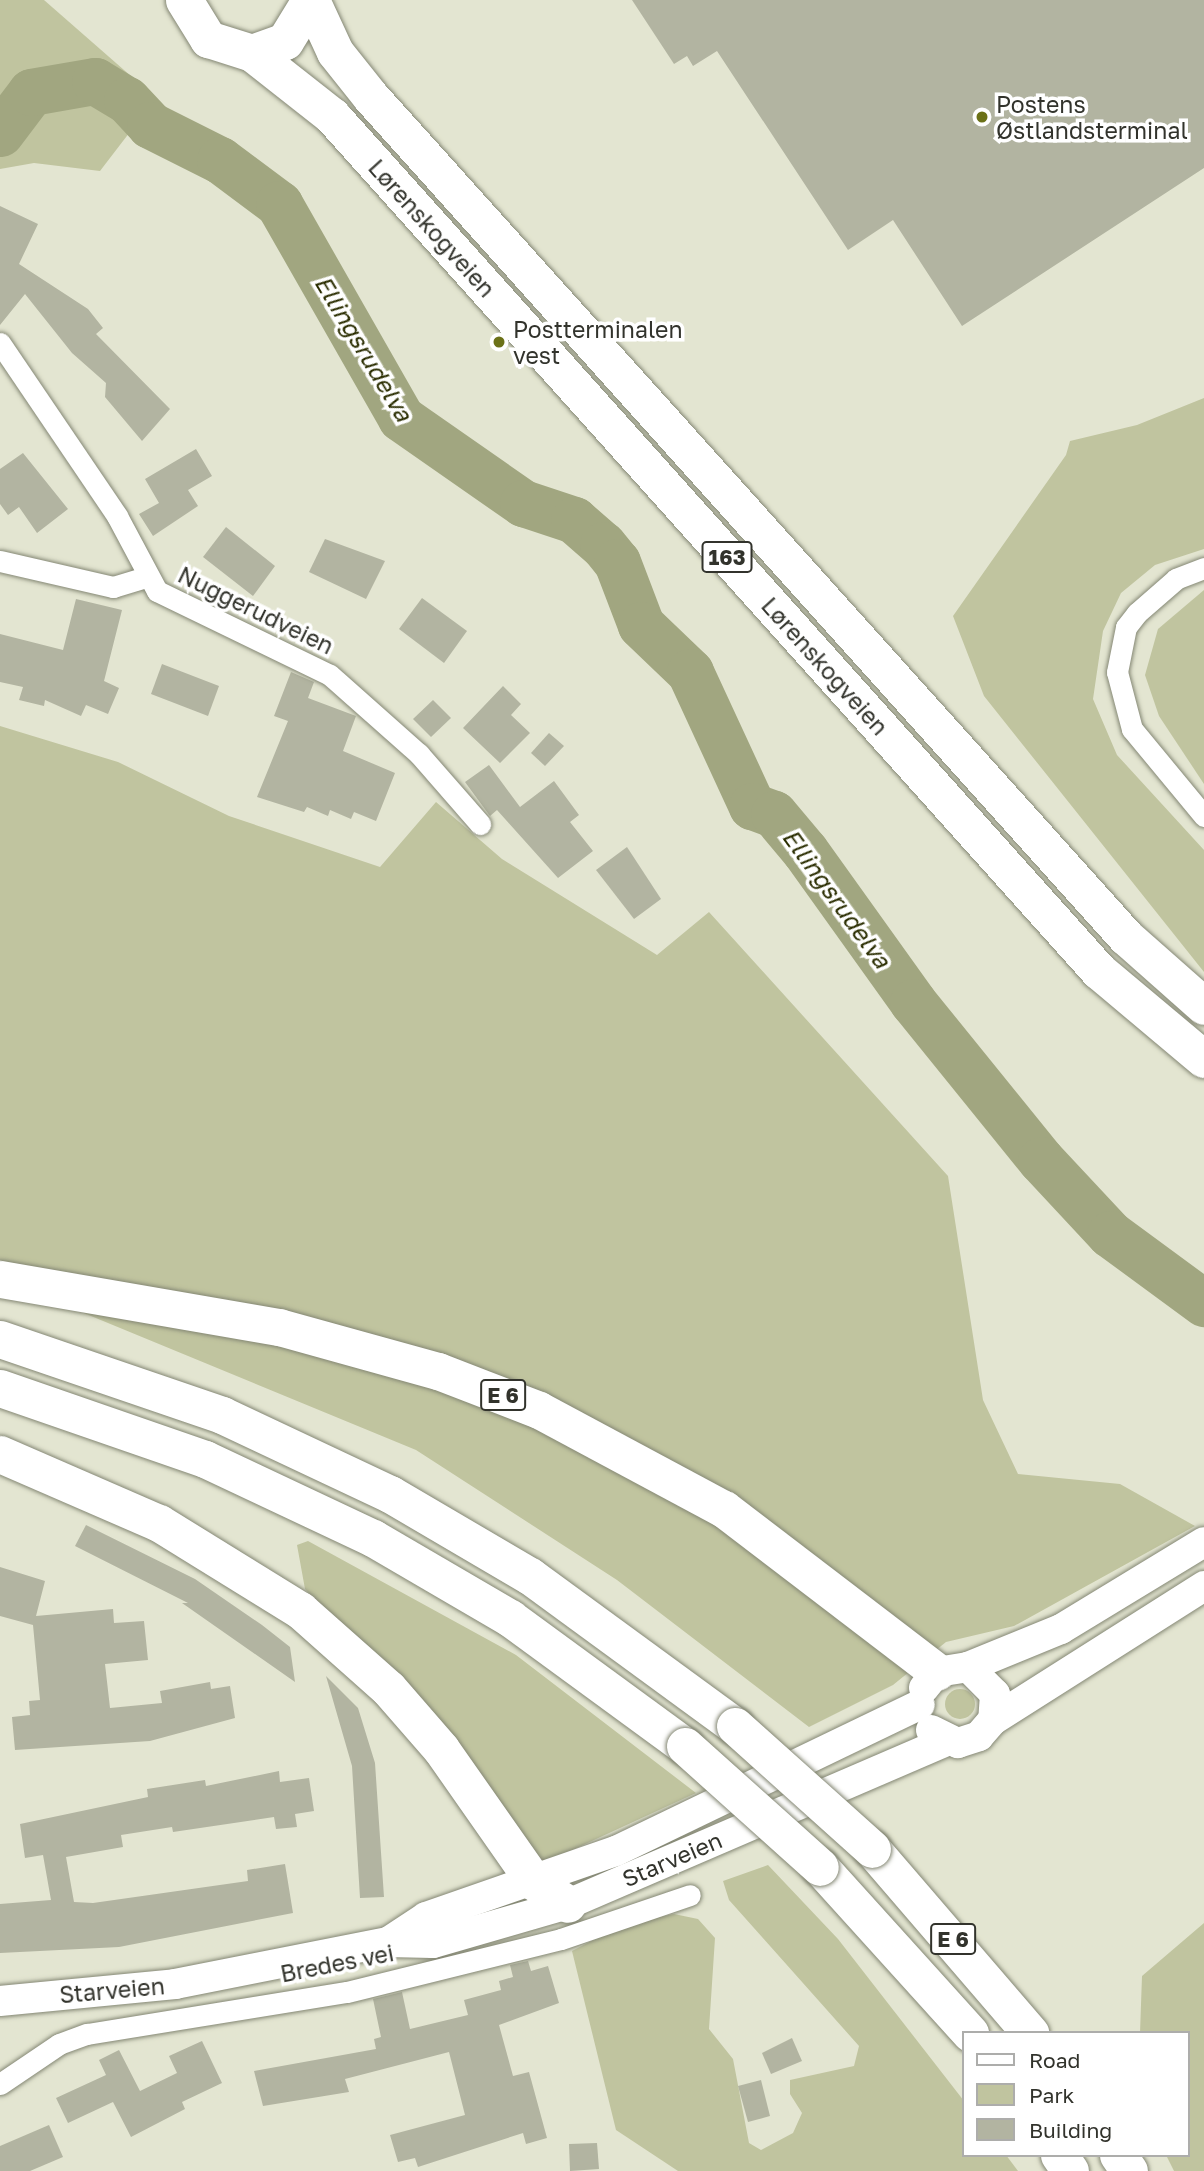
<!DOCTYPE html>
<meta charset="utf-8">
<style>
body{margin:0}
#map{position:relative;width:1204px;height:2171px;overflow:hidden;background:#e3e5d1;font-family:"Golos Text",sans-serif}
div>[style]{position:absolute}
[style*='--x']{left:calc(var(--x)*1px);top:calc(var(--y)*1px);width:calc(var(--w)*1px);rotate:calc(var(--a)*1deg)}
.green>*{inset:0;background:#c0c49f}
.round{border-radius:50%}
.river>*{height:47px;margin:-23.5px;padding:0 23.5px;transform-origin:23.5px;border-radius:23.5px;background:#a1a680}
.building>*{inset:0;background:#b2b4a1}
.roads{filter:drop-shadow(0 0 2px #848774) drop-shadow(0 0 2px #848774)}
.street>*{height:21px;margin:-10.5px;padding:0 10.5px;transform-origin:10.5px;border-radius:10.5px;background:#fff}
.secondary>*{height:30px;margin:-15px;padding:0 15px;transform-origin:15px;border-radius:15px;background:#fff}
.highway>*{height:37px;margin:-18.5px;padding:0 18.5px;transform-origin:18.5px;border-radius:18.5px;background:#fff}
.bridges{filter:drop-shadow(0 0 2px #848774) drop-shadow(0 0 2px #848774)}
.highway-bridge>*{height:37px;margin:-18.5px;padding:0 18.5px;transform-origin:18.5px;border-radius:18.5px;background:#fff}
.dots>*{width:19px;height:19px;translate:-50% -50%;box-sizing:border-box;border:4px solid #fff;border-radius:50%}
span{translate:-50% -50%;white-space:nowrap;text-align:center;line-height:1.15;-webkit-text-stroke:7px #fff;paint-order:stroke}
.shield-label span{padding:2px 5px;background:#fff;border:2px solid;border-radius:5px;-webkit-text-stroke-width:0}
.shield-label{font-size:21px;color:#32332c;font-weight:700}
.poi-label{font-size:23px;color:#32332c}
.left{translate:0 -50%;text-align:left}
.street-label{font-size:23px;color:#32332c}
.water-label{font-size:24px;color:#2a2d00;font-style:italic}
.legend{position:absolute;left:962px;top:2031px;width:228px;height:126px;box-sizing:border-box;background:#fff;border:2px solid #adadab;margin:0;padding:9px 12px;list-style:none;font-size:21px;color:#32332c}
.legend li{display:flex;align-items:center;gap:14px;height:35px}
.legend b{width:35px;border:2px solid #adadab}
</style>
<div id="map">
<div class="green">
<i style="clip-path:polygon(0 0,44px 0,156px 98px,100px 171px,34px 163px,0 169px)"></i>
<i style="clip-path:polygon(1204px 398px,1204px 549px,1155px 565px,1121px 593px,1103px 631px,1093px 699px,1117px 755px,1204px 850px,1204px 972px,984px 696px,953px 616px,1066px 455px,1070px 441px,1137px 425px)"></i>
<i style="clip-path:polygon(1204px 590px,1204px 784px,1159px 716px,1145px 675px,1158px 629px)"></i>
<i style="clip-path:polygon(0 726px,118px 762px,229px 816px,380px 867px,436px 802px,502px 859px,657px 955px,709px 912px,948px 1176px,983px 1400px,1018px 1474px,1120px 1484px,1195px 1526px,1014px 1626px,946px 1642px,893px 1685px,809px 1727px,617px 1580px,416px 1450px,74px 1309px,0 1288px)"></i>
<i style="clip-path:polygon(308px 1541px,516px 1655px,696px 1793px,544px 1863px,456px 1747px,305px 1589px,297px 1545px)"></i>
<i class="round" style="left:945px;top:1689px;width:30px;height:30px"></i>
<i style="clip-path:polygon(768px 1865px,838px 1939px,964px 2101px,964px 2155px,1006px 2155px,1018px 2171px,678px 2171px,616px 2130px,572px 1951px,624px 1924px,674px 1914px,698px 1919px,715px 1938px,709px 2029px,733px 2059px,749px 2143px,761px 2150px,793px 2133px,802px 2113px,790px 2094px,790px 2080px,854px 2066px,859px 2046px,729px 1900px,723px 1881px)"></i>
<i style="clip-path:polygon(1204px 1923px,1204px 2171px,1174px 2171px,1166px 2155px,1188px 2155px,1188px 2033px,1140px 2033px,1142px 1976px)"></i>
</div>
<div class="river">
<i style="--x:0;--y:133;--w:51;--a:-52.9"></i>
<i style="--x:31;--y:92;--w:65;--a:-9.8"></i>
<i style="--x:95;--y:81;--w:37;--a:31"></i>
<i style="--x:127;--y:100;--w:34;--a:47"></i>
<i style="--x:150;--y:125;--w:78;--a:26.6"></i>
<i style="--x:220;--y:160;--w:74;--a:36.7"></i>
<i style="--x:279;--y:204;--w:246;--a:60.3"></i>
<i style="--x:401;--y:418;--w:149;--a:34.9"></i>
<i style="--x:523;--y:503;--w:54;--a:18.4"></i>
<i style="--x:574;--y:520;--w:38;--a:41"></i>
<i style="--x:603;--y:545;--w:22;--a:51"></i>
<i style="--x:617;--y:562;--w:67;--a:69.1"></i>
<i style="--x:641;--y:625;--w:68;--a:43.8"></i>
<i style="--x:690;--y:672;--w:148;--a:65.2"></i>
<i style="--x:752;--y:806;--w:23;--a:20"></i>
<i style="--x:774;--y:814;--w:48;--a:50"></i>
<i style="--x:805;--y:851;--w:186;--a:54.4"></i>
<i style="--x:913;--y:1002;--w:203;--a:51"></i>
<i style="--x:1041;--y:1160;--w:101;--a:47"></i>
<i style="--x:1110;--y:1234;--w:117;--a:36.3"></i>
</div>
<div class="building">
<i style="clip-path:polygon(632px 0,1204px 0,1204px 168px,962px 326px,893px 220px,848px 250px,717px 51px,693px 66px,687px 56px,674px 64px)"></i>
<i style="clip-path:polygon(0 206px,38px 224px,19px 264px,88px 309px,103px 328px,96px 334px,170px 409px,142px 441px,105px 397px,106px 383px,72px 353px,25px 294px,0 325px)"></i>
<i style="clip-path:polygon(196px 449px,212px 476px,188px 490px,198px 506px,153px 536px,139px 514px,159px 503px,145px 479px)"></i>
<i style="clip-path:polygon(23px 453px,68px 509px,37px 533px,19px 507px,8px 515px,0 504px,0 469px)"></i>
<i style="clip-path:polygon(226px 527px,275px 566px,253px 596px,203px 557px)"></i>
<i style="clip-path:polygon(325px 539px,385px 561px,366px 599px,309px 572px)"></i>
<i style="clip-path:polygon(422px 598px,467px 631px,444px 663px,399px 629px)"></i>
<i style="clip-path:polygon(76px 599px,122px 610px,104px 681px,119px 688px,108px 714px,86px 705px,81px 716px,45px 700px,44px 706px,19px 700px,23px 687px,0 682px,0 634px,63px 650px)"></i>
<i style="clip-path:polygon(162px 664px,219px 686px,208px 716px,151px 694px)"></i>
<i style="clip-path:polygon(291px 672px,314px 682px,308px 698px,356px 716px,343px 751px,395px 773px,376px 821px,354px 812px,351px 819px,330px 810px,328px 816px,307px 807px,304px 812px,257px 797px,288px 721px,274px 716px)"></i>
<i style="clip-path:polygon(503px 686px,521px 704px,511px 715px,530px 733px,500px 763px,463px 728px)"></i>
<i style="clip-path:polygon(433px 700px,451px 718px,431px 737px,413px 719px)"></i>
<i style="clip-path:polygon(549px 733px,564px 746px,545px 766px,531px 753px)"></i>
<i style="clip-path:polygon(489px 765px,520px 807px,554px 781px,579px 815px,570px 822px,593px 851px,558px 878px,497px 810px,490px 816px,465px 782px)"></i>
<i style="clip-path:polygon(627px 847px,661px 899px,634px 919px,596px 870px)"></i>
<i style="clip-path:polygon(86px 1525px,195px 1579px,262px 1625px,290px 1647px,295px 1682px,182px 1603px,188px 1603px,75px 1546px)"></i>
<i style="clip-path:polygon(0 1567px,45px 1581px,36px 1616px,113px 1609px,114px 1623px,144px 1621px,148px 1660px,105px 1664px,110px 1708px,162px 1703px,160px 1691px,210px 1682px,211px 1689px,230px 1686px,235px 1718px,150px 1741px,15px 1750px,12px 1717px,30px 1715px,29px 1701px,40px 1700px,33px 1625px,0 1616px)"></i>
<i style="clip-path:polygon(326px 1676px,358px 1708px,375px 1763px,384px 1897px,360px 1898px,352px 1766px)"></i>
<i style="clip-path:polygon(279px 1771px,280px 1782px,309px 1778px,314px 1811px,295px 1814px,297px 1827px,276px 1829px,274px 1817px,173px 1832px,172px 1827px,121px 1835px,123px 1847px,66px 1857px,74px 1902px,93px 1903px,248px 1881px,247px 1870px,285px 1864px,293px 1913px,119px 1947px,0 1953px,0 1904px,51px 1900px,43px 1855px,25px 1858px,20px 1824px,148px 1797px,147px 1789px,205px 1780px,206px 1786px)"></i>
<i style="clip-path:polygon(528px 1961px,531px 1971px,548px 1966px,559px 2003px,499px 2025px,513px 2076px,529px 2072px,547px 2138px,526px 2144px,523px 2133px,418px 2167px,415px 2158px,398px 2162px,390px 2135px,465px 2115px,449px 2052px,345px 2079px,349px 2092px,263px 2106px,254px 2071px,376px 2049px,374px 2039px,381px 2037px,373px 1999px,402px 1992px,410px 2029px,468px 2015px,464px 2000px,501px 1990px,499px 1981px,513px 1977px,510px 1965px)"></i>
<i style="clip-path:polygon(792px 2038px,802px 2061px,771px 2074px,762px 2053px)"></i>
<i style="clip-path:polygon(202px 2041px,222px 2083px,182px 2102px,185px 2109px,131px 2137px,113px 2102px,68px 2123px,56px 2098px,106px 2075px,99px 2060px,119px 2050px,140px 2091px,177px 2073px,169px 2056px)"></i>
<i style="clip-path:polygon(761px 2080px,770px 2116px,748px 2122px,738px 2086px)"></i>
<i style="clip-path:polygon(49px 2125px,63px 2157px,30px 2171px,0 2171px,0 2146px)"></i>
<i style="clip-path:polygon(597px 2143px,599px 2169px,570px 2171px,569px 2144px)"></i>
</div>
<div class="roads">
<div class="street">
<i style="--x:0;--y:343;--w:209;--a:55.9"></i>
<i style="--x:117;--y:516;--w:85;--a:61.9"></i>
<i style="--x:157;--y:591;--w:192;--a:25.9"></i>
<i style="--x:330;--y:675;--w:119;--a:41.6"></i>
<i style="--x:419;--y:754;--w:93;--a:48.9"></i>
<i style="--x:0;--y:561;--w:116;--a:13"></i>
<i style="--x:113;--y:587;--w:37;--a:-17"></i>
<i style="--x:1204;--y:568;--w:30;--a:159"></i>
<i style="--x:1176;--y:579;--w:52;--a:138.9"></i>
<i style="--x:1137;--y:613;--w:18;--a:128"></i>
<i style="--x:1126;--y:627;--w:46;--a:101.3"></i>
<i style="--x:1117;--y:672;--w:59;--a:75.3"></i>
<i style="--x:1132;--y:729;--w:113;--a:50.4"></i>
<i style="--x:0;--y:2084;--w:71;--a:-34.1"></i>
<i style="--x:59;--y:2044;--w:30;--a:-20"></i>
<i style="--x:87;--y:2034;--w:263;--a:-9.2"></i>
<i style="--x:347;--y:1992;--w:220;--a:-13.9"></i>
<i style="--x:561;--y:1939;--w:136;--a:-18.8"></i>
</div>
<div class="secondary">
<i style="--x:968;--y:1667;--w:100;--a:-22.2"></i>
<i style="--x:1061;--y:1629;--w:167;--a:-31.3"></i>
<i style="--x:924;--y:1688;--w:21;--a:-51"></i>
<i style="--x:937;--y:1672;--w:31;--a:-9"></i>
<i style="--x:968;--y:1667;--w:38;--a:45"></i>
<i style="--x:995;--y:1694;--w:26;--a:94"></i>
<i style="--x:931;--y:1730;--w:30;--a:26"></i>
<i style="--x:958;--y:1743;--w:22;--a:-18"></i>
<i style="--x:979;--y:1736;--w:21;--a:-49"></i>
<i style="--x:993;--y:1720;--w:250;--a:-32.4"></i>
<i style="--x:388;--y:1942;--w:45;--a:1.3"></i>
<i style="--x:433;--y:1943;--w:141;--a:-16.1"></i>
<i style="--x:568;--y:1904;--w:413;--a:-23.3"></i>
<i style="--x:0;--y:2001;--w:176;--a:-5.5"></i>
<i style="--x:175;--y:1984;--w:217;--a:-11.2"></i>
<i style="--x:388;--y:1942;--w:45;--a:-33.3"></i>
<i style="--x:426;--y:1917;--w:201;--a:-19.2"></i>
<i style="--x:616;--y:1851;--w:337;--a:-25.7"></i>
</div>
<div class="highway">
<i style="--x:184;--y:0;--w:46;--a:58.4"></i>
<i style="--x:208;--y:39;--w:46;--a:17.7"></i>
<i style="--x:252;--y:53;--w:35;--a:-20"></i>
<i style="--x:285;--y:41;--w:48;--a:-58.6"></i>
<i style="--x:311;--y:0;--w:57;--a:65.2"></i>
<i style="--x:335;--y:52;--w:56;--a:51.5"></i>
<i style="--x:370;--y:96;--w:1131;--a:48.05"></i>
<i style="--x:1126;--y:937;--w:104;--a:41.5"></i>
<i style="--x:252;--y:53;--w:102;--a:38.2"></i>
<i style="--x:332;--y:116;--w:1149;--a:48.11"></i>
<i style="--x:1099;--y:971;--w:137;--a:40"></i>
<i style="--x:0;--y:1279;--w:283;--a:9.8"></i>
<i style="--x:279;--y:1327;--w:165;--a:15.5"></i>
<i style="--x:438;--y:1371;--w:108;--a:21.1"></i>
<i style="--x:539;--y:1410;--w:210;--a:28.2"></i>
<i style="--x:724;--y:1509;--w:268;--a:37.4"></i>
<i style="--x:0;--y:1339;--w:235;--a:18.9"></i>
<i style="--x:222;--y:1415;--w:186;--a:25.2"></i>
<i style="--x:390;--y:1494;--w:162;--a:30.4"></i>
<i style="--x:530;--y:1576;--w:254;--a:36.2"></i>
<i style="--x:0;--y:1388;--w:217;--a:19.1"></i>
<i style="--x:205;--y:1459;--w:186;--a:25.2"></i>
<i style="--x:373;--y:1538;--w:159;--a:30.3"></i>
<i style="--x:510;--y:1618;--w:217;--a:36.2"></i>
<i style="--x:0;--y:1454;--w:173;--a:23.5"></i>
<i style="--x:159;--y:1523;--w:166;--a:31.7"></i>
<i style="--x:300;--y:1610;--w:118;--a:41.6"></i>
<i style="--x:388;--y:1688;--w:81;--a:49"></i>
<i style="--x:441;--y:1749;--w:162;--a:55"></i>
<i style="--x:534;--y:1882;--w:40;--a:32.9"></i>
<i style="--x:872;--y:1849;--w:243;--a:49.3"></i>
<i style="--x:820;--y:1867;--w:224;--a:47.9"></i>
<i style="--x:1059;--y:2155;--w:19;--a:55"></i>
<i style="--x:1118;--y:2155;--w:19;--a:55"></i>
</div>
</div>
<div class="bridges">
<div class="highway-bridge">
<i style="--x:735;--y:1726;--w:184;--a:41.9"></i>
<i style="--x:685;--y:1746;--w:181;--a:41.9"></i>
</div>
</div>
<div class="dots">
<i style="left:982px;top:117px;background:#6b7117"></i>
<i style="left:499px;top:342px;background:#6b7117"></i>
</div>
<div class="shield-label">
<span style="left:727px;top:557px">163</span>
<span style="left:503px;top:1395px">E 6</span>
<span style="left:953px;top:1939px">E 6</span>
</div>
<div class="poi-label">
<span class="left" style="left:996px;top:117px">Postens<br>Østlandsterminal</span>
<span class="left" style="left:513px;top:342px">Postterminalen<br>vest</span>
</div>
<div class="street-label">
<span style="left:432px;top:228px;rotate:48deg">Lørenskogveien</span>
<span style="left:256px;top:610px;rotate:26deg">Nuggerudveien</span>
<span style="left:825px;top:666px;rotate:48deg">Lørenskogveien</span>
<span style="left:672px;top:1859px;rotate:-23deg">Starveien</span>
<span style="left:337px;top:1963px;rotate:-11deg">Bredes vei</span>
<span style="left:112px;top:1990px;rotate:-5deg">Starveien</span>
</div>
<div class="water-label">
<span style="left:364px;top:348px;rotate:59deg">Ellingsrudelva</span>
<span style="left:837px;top:898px;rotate:54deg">Ellingsrudelva</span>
</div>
<ul class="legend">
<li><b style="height:9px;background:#fff"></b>Road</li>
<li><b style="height:19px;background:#c0c49f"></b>Park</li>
<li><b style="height:19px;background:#b2b4a1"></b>Building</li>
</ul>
</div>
